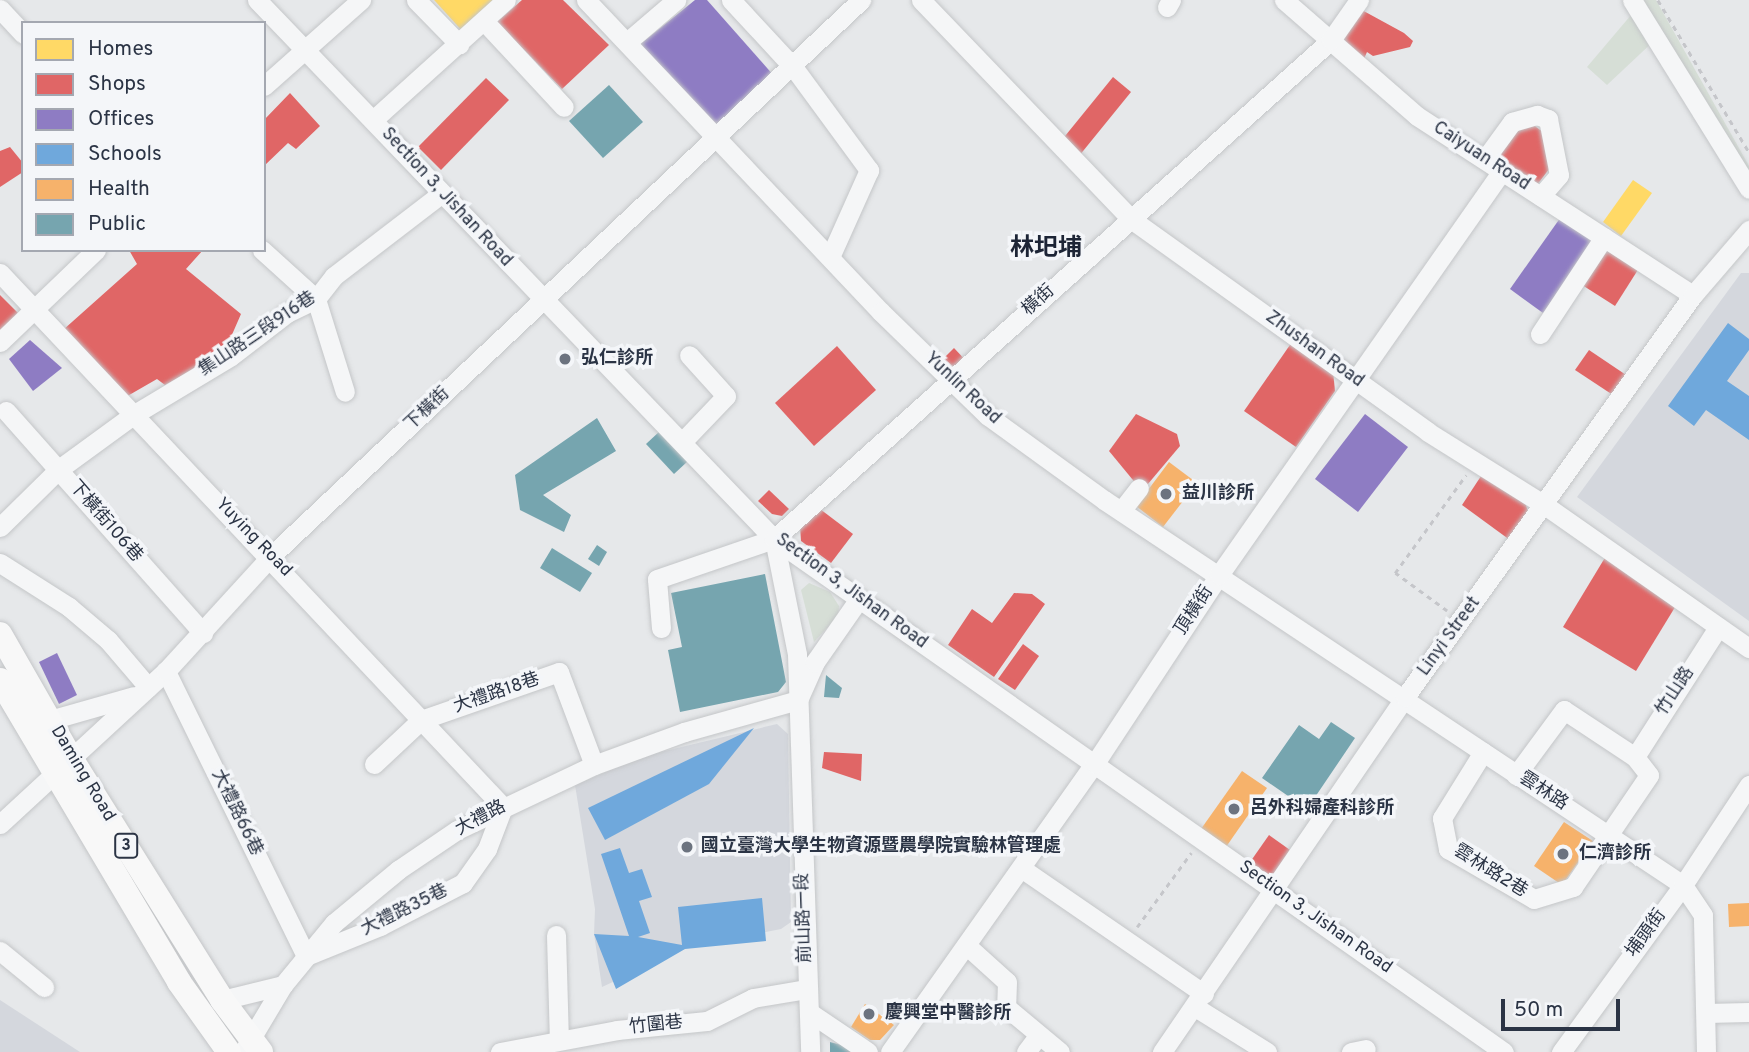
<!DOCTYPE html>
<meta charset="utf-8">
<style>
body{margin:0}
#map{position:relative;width:1749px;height:1052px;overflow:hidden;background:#e6e8ea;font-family:Overpass,"Noto Sans TC",sans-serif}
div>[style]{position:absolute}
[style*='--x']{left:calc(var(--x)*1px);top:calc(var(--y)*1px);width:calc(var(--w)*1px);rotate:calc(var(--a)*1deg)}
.built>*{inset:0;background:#d4d7dd}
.green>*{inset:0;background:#d6ded6}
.homes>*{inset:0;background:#ffd966}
.shops>*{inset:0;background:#e06666}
.offices>*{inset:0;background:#8e7cc3}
.schools>*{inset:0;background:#6fa8dc}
.health>*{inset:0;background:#f6b26b}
.public>*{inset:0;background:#76a5af}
.path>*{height:2.5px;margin-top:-1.25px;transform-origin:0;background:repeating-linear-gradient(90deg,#c5c6ca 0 5px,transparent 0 10px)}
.roads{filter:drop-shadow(0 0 2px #c4c6c8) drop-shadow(0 0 2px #c4c6c8)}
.minor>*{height:19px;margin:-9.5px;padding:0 9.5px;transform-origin:9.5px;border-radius:9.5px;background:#f5f6f7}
.major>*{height:24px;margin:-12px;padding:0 12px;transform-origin:12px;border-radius:12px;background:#f8f8f8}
.dots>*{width:19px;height:19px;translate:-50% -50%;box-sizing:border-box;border:4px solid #f4f6f9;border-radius:50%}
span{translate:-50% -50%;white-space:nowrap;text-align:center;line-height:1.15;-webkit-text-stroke:7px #f4f6f9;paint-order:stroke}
.shield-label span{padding:2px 5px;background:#f4f6f9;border:2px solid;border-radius:5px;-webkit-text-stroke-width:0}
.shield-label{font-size:16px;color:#2b3445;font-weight:700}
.street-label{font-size:18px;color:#2b3445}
.poi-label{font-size:18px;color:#2b3445;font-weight:700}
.left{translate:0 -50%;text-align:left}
.district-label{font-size:24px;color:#1d2536;font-weight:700}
.legend{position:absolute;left:21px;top:21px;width:245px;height:231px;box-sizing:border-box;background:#f4f6f9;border:2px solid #a4a8b1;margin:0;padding:9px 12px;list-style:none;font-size:21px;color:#2b3445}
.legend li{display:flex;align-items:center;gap:14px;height:35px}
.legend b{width:35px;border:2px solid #a4a8b1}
.scale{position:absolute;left:1501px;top:999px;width:119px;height:32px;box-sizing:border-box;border:4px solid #2b3445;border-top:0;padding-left:9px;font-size:21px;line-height:24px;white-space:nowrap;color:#2b3445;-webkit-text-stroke:5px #f4f6f9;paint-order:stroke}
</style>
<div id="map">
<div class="built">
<i style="clip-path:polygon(1741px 273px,1749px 273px,1749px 621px,1577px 497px)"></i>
<i style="clip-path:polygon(777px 724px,788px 734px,791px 922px,781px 929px,689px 947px,602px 987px,594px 934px,595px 909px,575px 785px,644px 756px)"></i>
<i style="clip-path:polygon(0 1000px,80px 1052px,0 1052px)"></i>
</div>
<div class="green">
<i style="clip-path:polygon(1636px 0,1656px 0,1749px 166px,1749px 185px)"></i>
<i style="clip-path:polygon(1637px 8px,1656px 39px,1607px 85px,1587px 67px)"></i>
<i style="clip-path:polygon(809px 583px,830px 592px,839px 606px,838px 616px,814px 642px,801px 590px)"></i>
</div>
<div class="homes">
<i style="clip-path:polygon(434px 0,500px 0,464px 33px)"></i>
<i style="clip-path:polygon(1633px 180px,1652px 193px,1621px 236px,1603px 222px)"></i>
</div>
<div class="shops">
<i style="clip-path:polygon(522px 0,563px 0,609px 45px,562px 89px,497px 22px)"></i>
<i style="clip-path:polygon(1360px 9px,1404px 33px,1413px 41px,1410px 47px,1373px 56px,1367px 52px,1362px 63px,1341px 38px)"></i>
<i style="clip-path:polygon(1113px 77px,1131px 92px,1079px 156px,1061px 141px)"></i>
<i style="clip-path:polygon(486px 78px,509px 100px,441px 170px,418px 147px)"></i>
<i style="clip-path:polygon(290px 93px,320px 126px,296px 149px,288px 143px,264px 166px,264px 120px)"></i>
<i style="clip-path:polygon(1532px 124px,1543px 132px,1553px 164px,1537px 185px,1495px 155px,1521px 126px)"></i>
<i style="clip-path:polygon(10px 147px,23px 163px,23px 172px,0 187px,0 151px)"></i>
<i style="clip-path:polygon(1605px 242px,1641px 265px,1615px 306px,1579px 283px)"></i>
<i style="clip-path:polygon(129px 250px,203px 250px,186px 269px,241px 314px,224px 353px,165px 385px,157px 379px,124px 398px,63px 330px,137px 264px)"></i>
<i style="clip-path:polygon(0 295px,19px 314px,0 338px)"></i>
<i style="clip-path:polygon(1292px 342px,1333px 371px,1335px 391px,1296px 447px,1244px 411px)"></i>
<i style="clip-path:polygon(837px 346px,876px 390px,814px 446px,775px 403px)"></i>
<i style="clip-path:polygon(954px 348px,968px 363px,960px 370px,939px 363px)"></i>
<i style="clip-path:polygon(1589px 350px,1635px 381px,1622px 401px,1575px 370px)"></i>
<i style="clip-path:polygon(1136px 414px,1177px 434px,1180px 446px,1142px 491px,1109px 451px)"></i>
<i style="clip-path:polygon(1483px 473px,1526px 505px,1528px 512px,1514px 543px,1462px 505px)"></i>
<i style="clip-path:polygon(769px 490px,789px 509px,782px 516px,772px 514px,758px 501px)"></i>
<i style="clip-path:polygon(820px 509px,853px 534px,831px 563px,801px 541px,800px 526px)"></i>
<i style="clip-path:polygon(1609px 551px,1680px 599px,1636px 671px,1563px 627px)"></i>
<i style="clip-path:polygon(1014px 593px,1032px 594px,1045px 604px,994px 677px,948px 645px,972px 609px,992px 623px)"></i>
<i style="clip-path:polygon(1023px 644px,1039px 656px,1015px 690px,998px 679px)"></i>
<i style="clip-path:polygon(824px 752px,862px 754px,861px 781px,822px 768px)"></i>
<i style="clip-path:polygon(1269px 835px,1297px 855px,1276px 885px,1248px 865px)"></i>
</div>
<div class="offices">
<i style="clip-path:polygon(695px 0,707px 0,775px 77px,721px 130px,638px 46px)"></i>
<i style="clip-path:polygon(1563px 214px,1597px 238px,1543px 313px,1510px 289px)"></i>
<i style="clip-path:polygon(30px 340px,62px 368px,33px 391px,9px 359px)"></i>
<i style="clip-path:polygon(1365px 414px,1408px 447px,1358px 512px,1315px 479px)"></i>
<i style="clip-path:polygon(57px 653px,77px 695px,59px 704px,39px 662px)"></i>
</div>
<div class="schools">
<i style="clip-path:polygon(1728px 323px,1749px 339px,1749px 350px,1727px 381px,1749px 396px,1749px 440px,1706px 410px,1694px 426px,1668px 406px)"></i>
<i style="clip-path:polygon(754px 728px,709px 784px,605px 840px,588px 808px)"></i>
<i style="clip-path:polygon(620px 848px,629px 873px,642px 869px,652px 897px,639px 901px,650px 933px,638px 937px,682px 945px,678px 907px,762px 898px,766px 941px,685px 949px,616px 989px,594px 934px,629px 936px,601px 854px)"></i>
</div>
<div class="health">
<i style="clip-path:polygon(1169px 462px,1197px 483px,1163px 527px,1136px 506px)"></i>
<i style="clip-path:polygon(1242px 771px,1267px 788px,1226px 847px,1201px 829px)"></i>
<i style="clip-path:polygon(1564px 822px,1593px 841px,1562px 885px,1534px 866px)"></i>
<i style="clip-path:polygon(1749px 903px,1749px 926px,1729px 927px,1728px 904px)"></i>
<i style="clip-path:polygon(865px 1004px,894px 1025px,880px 1040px,870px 1040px,851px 1027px)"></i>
</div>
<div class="public">
<i style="clip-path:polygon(609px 85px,643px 122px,603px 158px,569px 121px)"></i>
<i style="clip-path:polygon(597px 418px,616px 451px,543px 495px,571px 515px,564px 532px,520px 510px,515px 475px)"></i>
<i style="clip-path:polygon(660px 431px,688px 461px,674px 474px,646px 444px)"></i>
<i style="clip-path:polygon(597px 545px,607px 552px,599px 566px,588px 559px)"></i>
<i style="clip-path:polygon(552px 548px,592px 573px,580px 592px,540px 568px)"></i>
<i style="clip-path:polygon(765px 574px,786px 682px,778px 692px,680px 712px,668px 650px,682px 647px,671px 593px)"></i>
<i style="clip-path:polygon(826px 675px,842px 688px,839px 698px,824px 697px)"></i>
<i style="clip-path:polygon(1331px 722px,1355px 738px,1307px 809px,1262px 778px,1299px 725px,1319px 739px)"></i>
<i style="clip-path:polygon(830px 1042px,857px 1049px,862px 1052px,830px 1052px)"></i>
</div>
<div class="path">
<i style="--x:1658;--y:0;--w:177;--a:59.1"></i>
<i style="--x:1447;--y:611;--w:64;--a:-143.8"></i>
<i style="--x:1395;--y:573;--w:121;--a:-54.1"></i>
<i style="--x:1137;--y:927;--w:92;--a:-53.9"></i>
</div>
<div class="roads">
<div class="minor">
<i style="--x:257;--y:0;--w:747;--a:46.19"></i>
<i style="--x:774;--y:539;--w:892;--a:35.1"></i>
<i style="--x:416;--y:0;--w:62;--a:45.7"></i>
<i style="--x:586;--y:0;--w:429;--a:46.6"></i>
<i style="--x:881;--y:312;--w:149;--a:44.2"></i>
<i style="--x:988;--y:416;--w:143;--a:35.9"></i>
<i style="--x:1104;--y:500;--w:695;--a:33.62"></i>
<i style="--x:1683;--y:885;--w:207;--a:126.1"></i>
<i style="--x:731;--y:0;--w:93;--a:47.2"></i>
<i style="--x:794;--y:68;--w:127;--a:53.7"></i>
<i style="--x:869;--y:170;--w:95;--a:114.1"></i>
<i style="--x:921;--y:0;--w:303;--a:46.2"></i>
<i style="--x:1131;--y:219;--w:365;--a:35.6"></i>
<i style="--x:1428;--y:432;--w:139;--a:32.1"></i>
<i style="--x:1546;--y:506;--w:248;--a:35"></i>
<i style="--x:1284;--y:0;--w:176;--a:41.1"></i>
<i style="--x:1417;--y:116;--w:329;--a:33"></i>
<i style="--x:1632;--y:0;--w:222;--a:58.2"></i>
<i style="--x:1167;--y:7;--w:8;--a:-60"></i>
<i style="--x:0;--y:9;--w:34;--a:47"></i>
<i style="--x:484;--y:21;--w:117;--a:47.1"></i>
<i style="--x:627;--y:42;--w:65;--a:-40.6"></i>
<i style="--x:264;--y:86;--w:130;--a:-41.6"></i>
<i style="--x:373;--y:120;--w:179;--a:-42.1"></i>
<i style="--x:1485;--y:159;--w:46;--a:-53.9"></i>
<i style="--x:1512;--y:122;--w:26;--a:-16"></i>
<i style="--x:1537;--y:115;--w:12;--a:20"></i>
<i style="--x:1548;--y:119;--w:57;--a:78.9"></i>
<i style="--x:1559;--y:175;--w:28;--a:131"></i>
<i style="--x:262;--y:250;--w:73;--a:42.2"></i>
<i style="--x:316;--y:299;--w:97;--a:72.7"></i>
<i style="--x:0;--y:273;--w:734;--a:46.71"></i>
<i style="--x:503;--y:807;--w:45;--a:110.9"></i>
<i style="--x:487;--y:849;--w:42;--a:125.2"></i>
<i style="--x:463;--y:883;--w:93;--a:152.6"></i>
<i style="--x:380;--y:926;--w:80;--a:157.9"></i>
<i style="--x:306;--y:956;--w:318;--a:-116.2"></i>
<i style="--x:1540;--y:334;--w:116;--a:-56.6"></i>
<i style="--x:0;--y:342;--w:133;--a:-43.8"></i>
<i style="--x:6;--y:411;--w:297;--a:48.4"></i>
<i style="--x:683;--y:441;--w:62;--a:-46.3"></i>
<i style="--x:726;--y:396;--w:55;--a:-132.1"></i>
<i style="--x:1121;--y:511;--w:29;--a:-52"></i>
<i style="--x:0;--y:527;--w:83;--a:-44.5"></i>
<i style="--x:59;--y:469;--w:92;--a:-36.1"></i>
<i style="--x:133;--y:415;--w:114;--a:-31"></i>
<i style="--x:231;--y:356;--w:71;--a:-37.5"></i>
<i style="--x:287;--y:313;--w:32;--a:-26"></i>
<i style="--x:316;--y:299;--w:29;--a:-52"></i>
<i style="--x:334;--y:276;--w:135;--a:-37.5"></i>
<i style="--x:774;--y:539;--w:117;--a:78.7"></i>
<i style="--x:797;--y:654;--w:398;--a:88.1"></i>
<i style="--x:0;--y:563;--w:82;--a:32.5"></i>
<i style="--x:69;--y:607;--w:51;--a:40.2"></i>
<i style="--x:108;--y:640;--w:62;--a:49.6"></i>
<i style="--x:661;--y:628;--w:49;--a:-94.7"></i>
<i style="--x:657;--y:579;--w:124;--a:-18.9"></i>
<i style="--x:774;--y:539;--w:748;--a:-41.86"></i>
<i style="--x:1331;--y:40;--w:49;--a:-55"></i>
<i style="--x:50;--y:720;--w:87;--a:-15.9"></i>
<i style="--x:1483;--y:752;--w:78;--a:121.8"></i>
<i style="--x:1442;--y:818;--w:32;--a:79"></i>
<i style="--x:1448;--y:849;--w:99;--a:30.2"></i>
<i style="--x:1534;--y:899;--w:41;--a:-17.1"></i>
<i style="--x:1573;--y:887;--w:135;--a:-55.8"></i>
<i style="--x:1649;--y:775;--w:23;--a:-128"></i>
<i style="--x:1635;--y:757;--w:85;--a:-146.5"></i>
<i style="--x:1564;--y:710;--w:81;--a:126.4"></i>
<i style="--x:1635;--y:757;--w:154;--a:-57.4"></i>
<i style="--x:374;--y:764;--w:64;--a:-43.1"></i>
<i style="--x:421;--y:720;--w:146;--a:-19.2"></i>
<i style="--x:559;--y:672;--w:99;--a:69.4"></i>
<i style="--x:0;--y:824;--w:226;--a:-42.7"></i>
<i style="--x:166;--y:671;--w:156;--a:-47.6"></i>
<i style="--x:271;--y:556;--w:811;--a:-43.3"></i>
<i style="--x:1021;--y:868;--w:222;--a:34.5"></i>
<i style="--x:556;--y:935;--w:105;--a:88.4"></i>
<i style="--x:966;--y:945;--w:55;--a:42.1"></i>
<i style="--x:1007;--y:982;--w:25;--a:92"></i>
<i style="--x:1006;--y:1007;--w:70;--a:39.8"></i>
<i style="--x:0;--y:951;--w:57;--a:39.3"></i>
<i style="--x:222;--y:1000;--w:63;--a:-13.8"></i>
<i style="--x:1195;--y:1007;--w:85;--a:32"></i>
<i style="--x:809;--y:1012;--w:71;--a:34.1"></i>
<i style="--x:1706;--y:1013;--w:43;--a:-1.3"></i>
<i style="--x:243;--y:1052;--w:78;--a:-59.2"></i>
<i style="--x:283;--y:985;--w:80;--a:-50.6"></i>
<i style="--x:334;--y:923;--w:83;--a:-39.6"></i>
<i style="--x:398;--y:870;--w:71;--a:-34.1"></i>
<i style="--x:457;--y:830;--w:152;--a:-25.4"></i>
<i style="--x:594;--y:765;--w:96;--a:-20.1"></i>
<i style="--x:684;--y:732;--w:118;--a:-15.7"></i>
<i style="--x:798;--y:700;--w:42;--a:-65.9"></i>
<i style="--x:815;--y:662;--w:77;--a:-55.1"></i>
<i style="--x:500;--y:1052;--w:119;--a:-10.6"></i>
<i style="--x:617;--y:1030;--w:90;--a:-5.7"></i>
<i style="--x:707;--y:1021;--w:51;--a:-26.6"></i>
<i style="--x:753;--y:998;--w:55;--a:-9.5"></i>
<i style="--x:890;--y:1052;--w:354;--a:-54.7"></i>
<i style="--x:1095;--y:763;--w:225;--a:-56.6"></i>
<i style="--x:1219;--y:575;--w:493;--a:-55"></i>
<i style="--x:1026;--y:1052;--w:20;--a:-53"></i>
<i style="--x:1162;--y:1052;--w:430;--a:-55.6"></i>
<i style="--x:1405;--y:697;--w:495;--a:-54.4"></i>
<i style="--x:1693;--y:295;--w:86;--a:-49.3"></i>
<i style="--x:1351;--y:1052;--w:15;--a:-11"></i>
<i style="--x:1706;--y:1052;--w:137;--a:-91.3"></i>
<i style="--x:1703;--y:915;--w:36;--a:-124"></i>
<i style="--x:1683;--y:885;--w:120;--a:-56.6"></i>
</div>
<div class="major">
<i style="--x:0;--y:634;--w:143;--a:60.2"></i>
<i style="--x:71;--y:758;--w:285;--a:58"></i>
<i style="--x:222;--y:1000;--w:65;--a:53.1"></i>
<i style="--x:0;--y:680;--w:351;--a:59.3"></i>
<i style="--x:179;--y:982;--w:86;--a:54.5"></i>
</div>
</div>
<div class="dots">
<i style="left:565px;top:359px;background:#6c737f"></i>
<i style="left:1166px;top:494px;background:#6c737f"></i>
<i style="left:1234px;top:809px;background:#6c737f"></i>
<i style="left:687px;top:847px;background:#6c737f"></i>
<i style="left:1563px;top:854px;background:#6c737f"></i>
<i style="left:869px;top:1014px;background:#6c737f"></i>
</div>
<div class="shield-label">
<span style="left:126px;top:846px">3</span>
</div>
<div class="street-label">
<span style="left:1481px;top:157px;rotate:33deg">Caiyuan Road</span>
<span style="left:446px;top:198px;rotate:47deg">Section 3, Jishan Road</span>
<span style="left:1039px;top:301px;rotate:-42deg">橫街</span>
<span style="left:258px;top:335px;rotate:-34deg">集山路三段916巷</span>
<span style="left:1314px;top:350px;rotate:36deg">Zhushan Road</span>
<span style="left:962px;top:389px;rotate:43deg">Yunlin Road</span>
<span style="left:428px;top:410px;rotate:-43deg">下橫街</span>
<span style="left:105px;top:522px;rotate:49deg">下橫街106巷</span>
<span style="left:253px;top:538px;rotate:46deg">Yuying Road</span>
<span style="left:851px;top:592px;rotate:36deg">Section 3, Jishan Road</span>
<span style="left:1195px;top:611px;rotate:-57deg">頂橫街</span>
<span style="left:1450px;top:637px;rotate:-54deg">Linyi Street</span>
<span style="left:1676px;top:692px;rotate:-57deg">竹山路</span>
<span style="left:497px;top:694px;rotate:-19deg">大禮路18巷</span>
<span style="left:82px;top:774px;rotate:59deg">Daming Road</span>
<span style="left:1543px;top:792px;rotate:33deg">雲林路</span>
<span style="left:236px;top:813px;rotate:64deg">大禮路66巷</span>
<span style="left:481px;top:819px;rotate:-28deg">大禮路</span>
<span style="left:1490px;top:872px;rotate:32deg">雲林路2巷</span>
<span style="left:405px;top:911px;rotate:-26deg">大禮路35巷</span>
<span style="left:805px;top:918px;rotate:-92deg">前山路一段</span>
<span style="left:1315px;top:918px;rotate:35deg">Section 3, Jishan Road</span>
<span style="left:1647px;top:934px;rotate:-54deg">埔頭街</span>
<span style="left:656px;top:1026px;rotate:-6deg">竹圍巷</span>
</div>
<div class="poi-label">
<span class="left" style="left:581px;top:359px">弘仁診所</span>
<span class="left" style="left:1182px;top:494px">益川診所</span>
<span class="left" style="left:1250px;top:809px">呂外科婦產科診所</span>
<span class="left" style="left:701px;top:847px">國立臺灣大學生物資源暨農學院實驗林管理處</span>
<span class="left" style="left:1579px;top:854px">仁濟診所</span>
<span class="left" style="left:885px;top:1014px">慶興堂中醫診所</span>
</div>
<div class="district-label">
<span style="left:1046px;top:250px">林圯埔</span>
</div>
<ul class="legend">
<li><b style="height:19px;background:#ffd966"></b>Homes</li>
<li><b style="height:19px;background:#e06666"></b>Shops</li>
<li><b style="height:19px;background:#8e7cc3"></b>Offices</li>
<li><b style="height:19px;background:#6fa8dc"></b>Schools</li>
<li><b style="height:19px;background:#f6b26b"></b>Health</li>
<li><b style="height:19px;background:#76a5af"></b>Public</li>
</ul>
<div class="scale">50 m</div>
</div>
